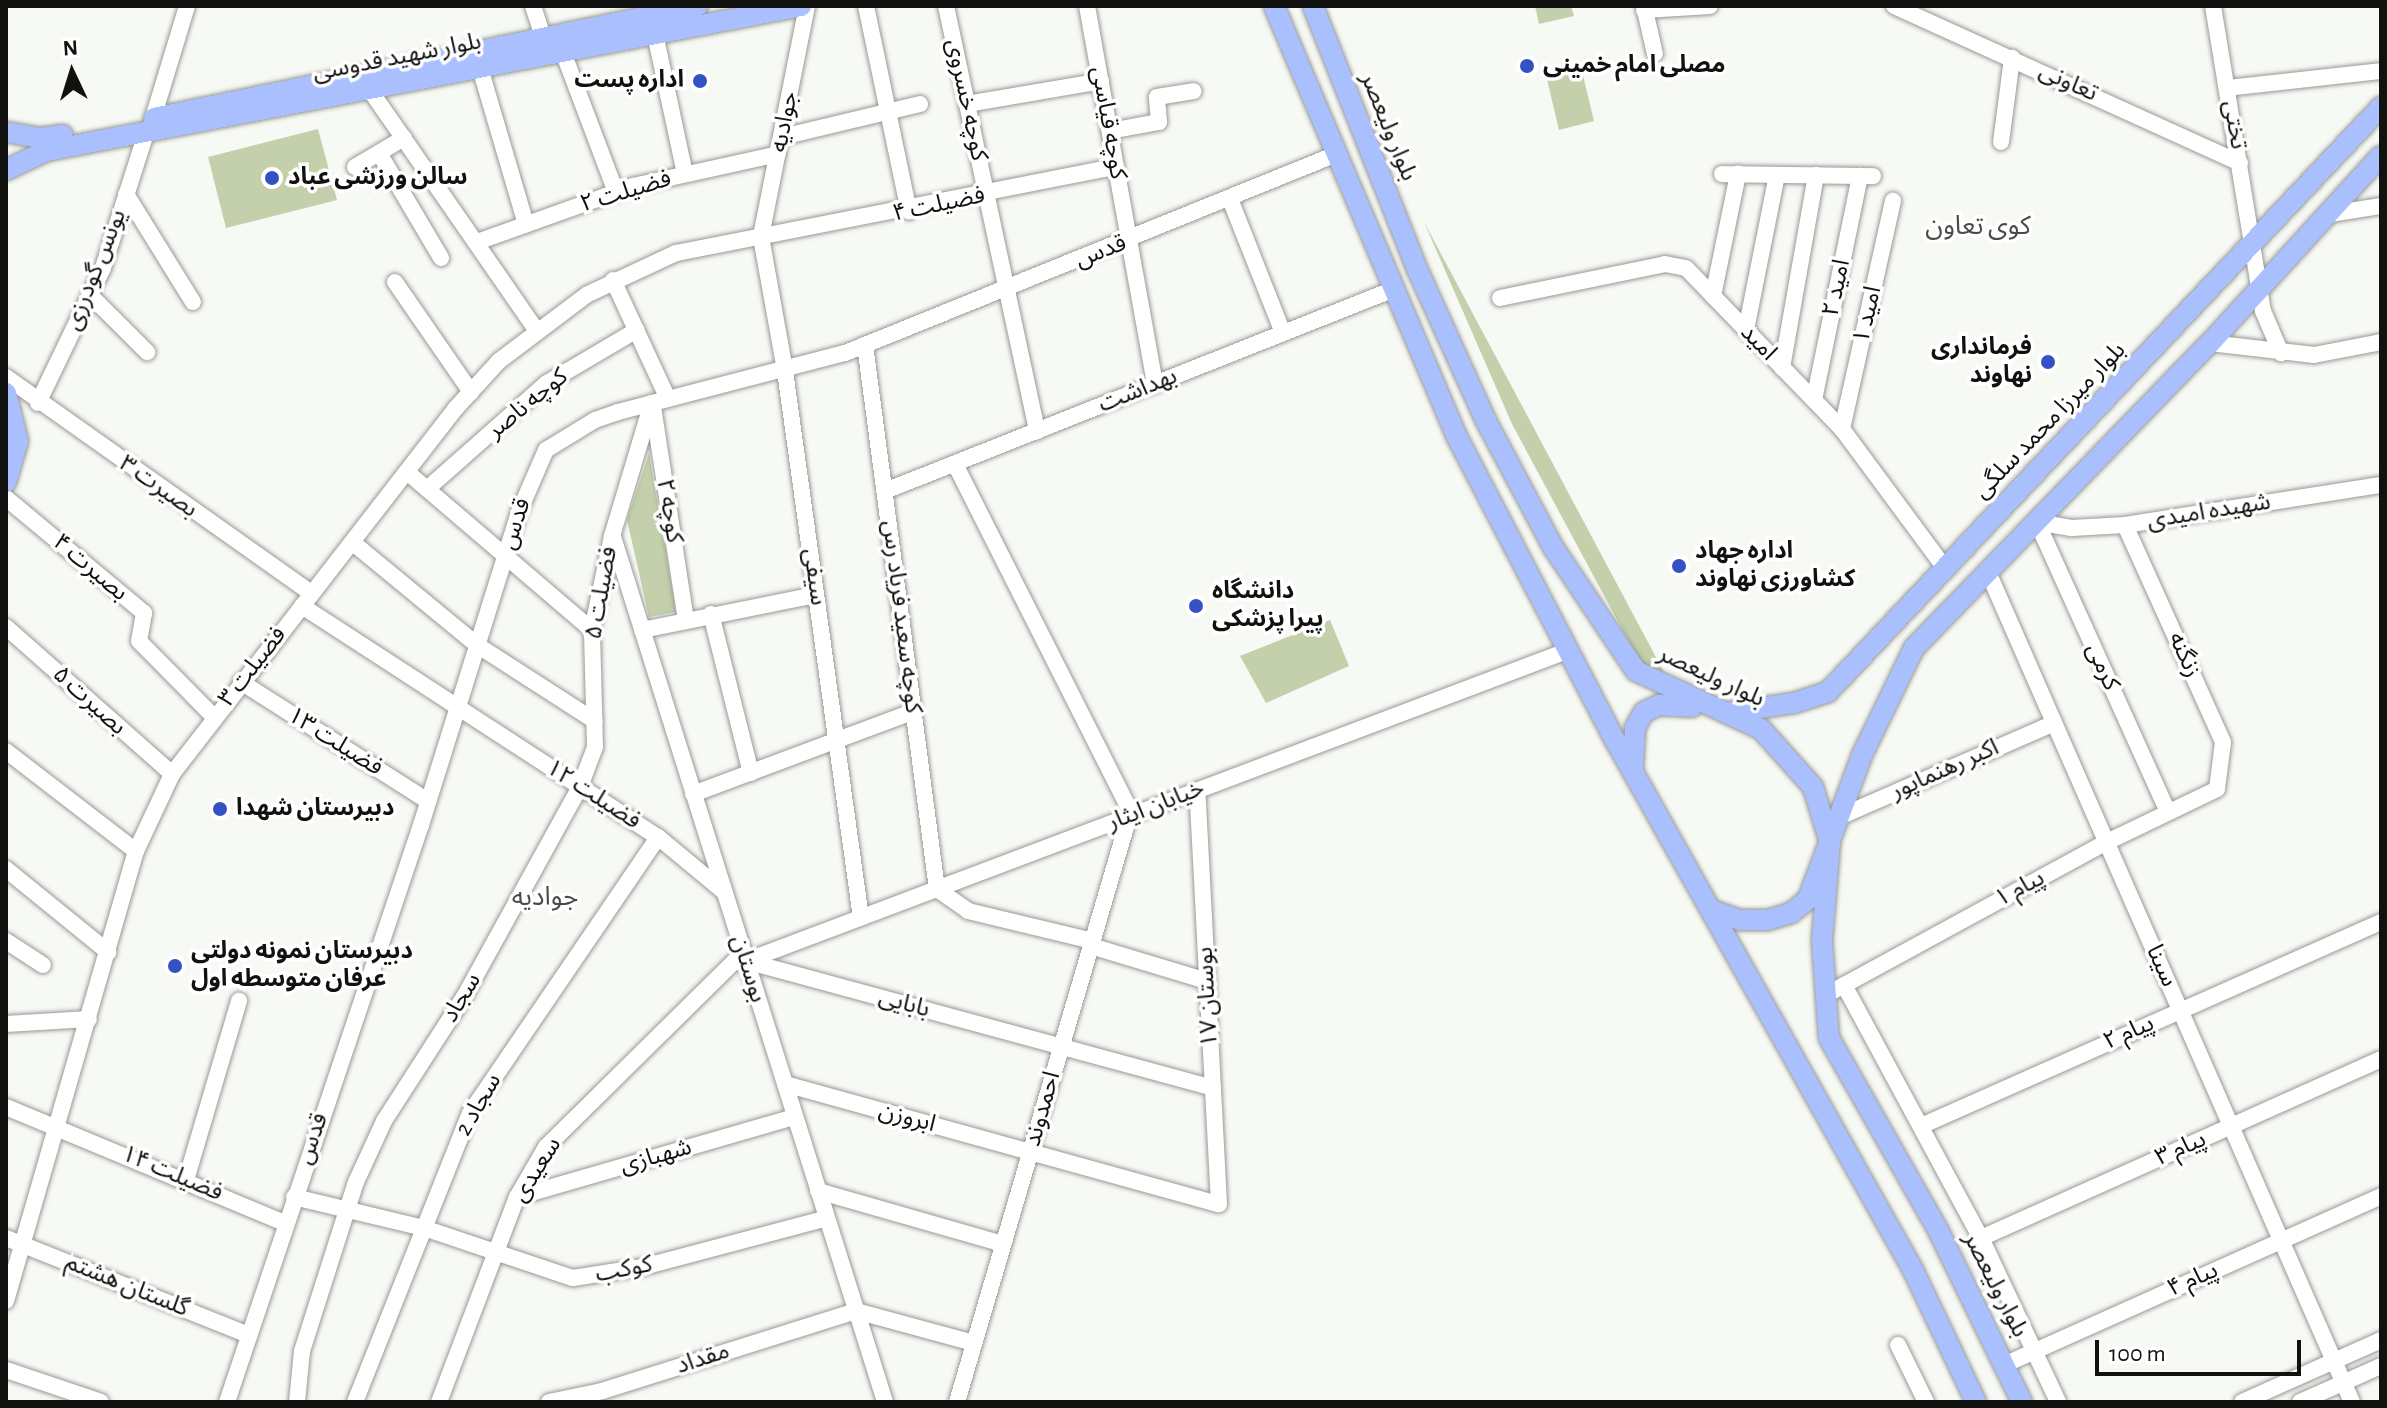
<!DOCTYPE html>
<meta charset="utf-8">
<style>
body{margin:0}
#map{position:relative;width:2387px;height:1408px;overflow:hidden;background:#f7f9f4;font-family:"Alegreya Sans","Noto Sans Arabic",sans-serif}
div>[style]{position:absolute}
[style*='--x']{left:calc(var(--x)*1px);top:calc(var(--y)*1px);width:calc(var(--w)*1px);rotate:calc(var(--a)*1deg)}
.green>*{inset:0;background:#c4d0ab}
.roads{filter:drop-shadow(0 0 2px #989995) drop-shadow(0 0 2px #989995)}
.minor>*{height:16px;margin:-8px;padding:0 8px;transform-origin:8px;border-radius:8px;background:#fff}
.major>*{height:20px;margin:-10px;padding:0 10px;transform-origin:10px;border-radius:10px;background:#aabffe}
.dots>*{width:22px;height:22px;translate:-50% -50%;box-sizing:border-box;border:4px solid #fff;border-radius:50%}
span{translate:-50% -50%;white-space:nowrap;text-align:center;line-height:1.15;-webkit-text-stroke:7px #fff;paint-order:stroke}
.street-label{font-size:24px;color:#111110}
.poi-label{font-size:24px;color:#111110;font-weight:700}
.left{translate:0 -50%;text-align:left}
.right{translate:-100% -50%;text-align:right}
.neighbourhood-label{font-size:26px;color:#4a4b47}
.frame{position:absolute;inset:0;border:8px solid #111110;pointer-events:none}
.north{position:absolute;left:32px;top:32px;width:80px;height:80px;-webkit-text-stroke:6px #fff;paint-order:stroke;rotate:356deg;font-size:22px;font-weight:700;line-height:32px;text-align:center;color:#111110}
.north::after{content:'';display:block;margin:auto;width:28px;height:36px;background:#111110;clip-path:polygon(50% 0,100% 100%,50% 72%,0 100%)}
.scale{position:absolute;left:2095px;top:1340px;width:206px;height:36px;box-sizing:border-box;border:4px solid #111110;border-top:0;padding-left:10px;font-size:24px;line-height:28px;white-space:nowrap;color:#111110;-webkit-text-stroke:6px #fff;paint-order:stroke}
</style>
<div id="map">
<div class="green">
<i style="clip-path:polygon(1535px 6px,1571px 6px,1574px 16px,1539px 24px)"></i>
<i style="clip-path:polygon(1580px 63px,1594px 121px,1559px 130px,1545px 71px)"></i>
<i style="clip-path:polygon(318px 129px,337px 200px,226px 228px,208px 157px)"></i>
<i style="clip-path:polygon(1424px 222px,1666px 676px,1645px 672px,1512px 424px)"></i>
<i style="clip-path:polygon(649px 453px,676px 612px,649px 617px,627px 520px)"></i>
<i style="clip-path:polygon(1330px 620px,1349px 666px,1266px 703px,1240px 656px)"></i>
</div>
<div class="roads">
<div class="minor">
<i style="--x:533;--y:6;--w:33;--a:72"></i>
<i style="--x:807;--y:6;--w:236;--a:101.3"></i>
<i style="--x:761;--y:237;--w:136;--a:79.8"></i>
<i style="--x:785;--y:371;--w:552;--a:82.09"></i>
<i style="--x:866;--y:6;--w:210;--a:78.2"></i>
<i style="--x:946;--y:6;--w:435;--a:77.9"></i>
<i style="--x:1087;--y:6;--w:384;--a:79.8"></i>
<i style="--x:1644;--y:6;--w:49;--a:77.1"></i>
<i style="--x:1894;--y:6;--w:380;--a:24.4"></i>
<i style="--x:2213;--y:6;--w:309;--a:80.7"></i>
<i style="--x:2263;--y:311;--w:46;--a:66.8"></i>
<i style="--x:1644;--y:10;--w:66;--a:-3.5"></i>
<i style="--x:655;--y:34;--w:143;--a:77.9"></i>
<i style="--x:563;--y:52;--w:150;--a:69.3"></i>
<i style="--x:480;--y:68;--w:163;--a:73.6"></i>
<i style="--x:2227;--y:88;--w:155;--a:-6.3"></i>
<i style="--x:370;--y:90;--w:292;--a:55.3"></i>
<i style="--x:967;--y:104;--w:136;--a:-9.7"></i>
<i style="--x:153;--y:118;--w:117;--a:-73.1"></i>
<i style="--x:1110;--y:131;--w:50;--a:-10.4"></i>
<i style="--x:1159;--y:122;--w:25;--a:-95"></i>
<i style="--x:1157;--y:97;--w:37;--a:-9"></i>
<i style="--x:782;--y:137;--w:142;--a:-13.4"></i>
<i style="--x:2001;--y:142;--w:85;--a:-82.5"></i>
<i style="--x:379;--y:153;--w:122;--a:59.4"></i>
<i style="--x:355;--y:167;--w:57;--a:-30.6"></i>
<i style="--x:1722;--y:174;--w:151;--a:0.8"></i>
<i style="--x:126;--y:194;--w:127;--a:58.2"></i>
<i style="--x:1230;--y:199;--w:144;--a:68.4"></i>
<i style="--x:2330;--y:214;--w:52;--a:-8.9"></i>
<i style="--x:477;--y:242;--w:166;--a:-19.7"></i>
<i style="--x:633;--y:186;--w:148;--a:-12.4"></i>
<i style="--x:613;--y:280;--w:131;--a:65.2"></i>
<i style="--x:395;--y:282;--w:134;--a:55.4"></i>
<i style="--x:90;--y:295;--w:81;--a:45"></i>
<i style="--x:1713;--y:296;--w:125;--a:-78.4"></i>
<i style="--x:1500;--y:298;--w:168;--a:-11.6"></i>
<i style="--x:1665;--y:264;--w:21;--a:11"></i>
<i style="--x:1686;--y:268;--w:224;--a:45.9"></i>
<i style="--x:1842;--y:429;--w:173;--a:53.5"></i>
<i style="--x:1746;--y:330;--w:158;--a:-78.7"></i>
<i style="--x:2210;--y:343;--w:105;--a:6.6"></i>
<i style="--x:2314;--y:355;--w:68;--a:-11"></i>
<i style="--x:865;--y:345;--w:549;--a:82.46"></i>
<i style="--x:937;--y:889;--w:38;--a:35"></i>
<i style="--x:968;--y:911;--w:129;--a:13.5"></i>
<i style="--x:1782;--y:368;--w:196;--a:-80"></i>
<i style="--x:6;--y:377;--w:374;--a:35.3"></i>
<i style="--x:1814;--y:400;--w:229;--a:-78.4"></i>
<i style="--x:38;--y:403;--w:150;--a:-64.3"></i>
<i style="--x:103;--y:268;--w:142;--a:-72.3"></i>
<i style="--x:653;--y:407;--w:215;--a:81.2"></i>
<i style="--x:1842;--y:429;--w:234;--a:-77.4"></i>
<i style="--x:955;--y:464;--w:393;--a:63.2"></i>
<i style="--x:407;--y:472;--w:243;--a:40.5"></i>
<i style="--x:427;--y:489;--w:160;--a:-41.5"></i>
<i style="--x:547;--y:383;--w:104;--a:-30.5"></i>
<i style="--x:885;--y:491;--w:545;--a:-21.63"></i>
<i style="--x:6;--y:498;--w:180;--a:39.8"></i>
<i style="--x:144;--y:613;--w:28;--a:100"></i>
<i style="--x:139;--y:641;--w:107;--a:45.4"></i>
<i style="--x:2037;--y:522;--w:36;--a:10"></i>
<i style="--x:2072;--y:528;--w:53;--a:-3.2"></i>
<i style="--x:2125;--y:525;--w:259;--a:-8.9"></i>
<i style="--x:2037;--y:522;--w:318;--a:65.7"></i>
<i style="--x:613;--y:537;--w:907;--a:72.54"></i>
<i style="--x:352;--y:542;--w:162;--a:39.5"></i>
<i style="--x:477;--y:645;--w:140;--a:32.8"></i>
<i style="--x:1988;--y:572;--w:906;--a:66.32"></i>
<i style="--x:302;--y:606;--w:424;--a:33"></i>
<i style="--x:658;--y:837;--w:85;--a:39.7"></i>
<i style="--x:711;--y:614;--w:164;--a:75.9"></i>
<i style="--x:6;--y:627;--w:222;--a:41.5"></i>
<i style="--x:642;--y:630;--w:177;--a:-11.4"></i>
<i style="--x:241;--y:682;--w:222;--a:32.5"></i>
<i style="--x:6;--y:751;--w:164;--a:37.6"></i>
<i style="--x:693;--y:794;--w:234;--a:-20.5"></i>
<i style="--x:1837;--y:818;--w:237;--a:-23.6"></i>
<i style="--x:6;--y:869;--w:132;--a:39.1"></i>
<i style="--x:6;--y:941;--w:44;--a:33"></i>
<i style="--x:1091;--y:946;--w:121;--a:16.8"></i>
<i style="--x:746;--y:961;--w:878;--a:-20.69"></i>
<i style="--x:746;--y:961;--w:484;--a:15.2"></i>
<i style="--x:1844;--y:985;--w:288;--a:61.6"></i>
<i style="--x:1981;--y:1238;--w:181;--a:64.8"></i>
<i style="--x:1826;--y:995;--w:320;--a:-28.6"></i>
<i style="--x:2107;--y:842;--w:122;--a:-25.7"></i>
<i style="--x:2217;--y:789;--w:47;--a:-82.7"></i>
<i style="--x:2223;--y:742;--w:238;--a:-114.3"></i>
<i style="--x:6;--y:1024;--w:83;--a:-3.4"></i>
<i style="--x:785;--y:1084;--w:450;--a:15.5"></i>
<i style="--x:1219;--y:1204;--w:414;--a:-93"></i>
<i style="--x:6;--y:1107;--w:302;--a:22.6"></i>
<i style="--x:1921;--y:1126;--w:503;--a:-23.92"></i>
<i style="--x:186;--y:1180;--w:187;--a:-73.5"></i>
<i style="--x:818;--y:1191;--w:192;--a:16"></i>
<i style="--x:294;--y:1197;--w:134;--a:13.4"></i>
<i style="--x:424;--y:1228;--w:157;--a:18.6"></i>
<i style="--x:573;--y:1278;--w:71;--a:-8.9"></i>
<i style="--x:643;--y:1267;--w:190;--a:-14.9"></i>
<i style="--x:517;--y:1197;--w:289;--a:-16.1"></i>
<i style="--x:6;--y:1238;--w:262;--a:21.8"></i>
<i style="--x:1981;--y:1238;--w:438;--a:-24.1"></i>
<i style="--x:6;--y:1301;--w:468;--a:-73.9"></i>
<i style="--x:136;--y:851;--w:85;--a:-64.9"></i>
<i style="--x:172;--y:774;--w:462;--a:-52.2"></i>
<i style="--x:455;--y:409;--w:65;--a:-47.5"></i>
<i style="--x:499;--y:361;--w:111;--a:-37"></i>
<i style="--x:588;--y:294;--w:97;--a:-25"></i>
<i style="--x:676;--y:253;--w:448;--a:-11.1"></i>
<i style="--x:1898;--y:1345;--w:64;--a:63.8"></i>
<i style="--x:2006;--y:1364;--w:411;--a:-24.1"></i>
<i style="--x:6;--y:1370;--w:100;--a:18.6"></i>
<i style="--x:227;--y:1402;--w:609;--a:-71.42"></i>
<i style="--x:421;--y:825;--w:328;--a:-72.6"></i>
<i style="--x:519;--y:512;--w:68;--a:-66.5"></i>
<i style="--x:546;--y:450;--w:57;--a:-31.5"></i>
<i style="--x:595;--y:420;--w:24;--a:-19"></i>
<i style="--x:618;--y:412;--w:235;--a:-14.6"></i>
<i style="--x:845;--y:353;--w:528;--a:-22.04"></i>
<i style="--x:297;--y:1402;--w:51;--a:-84.4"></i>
<i style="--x:302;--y:1351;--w:177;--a:-72.3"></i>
<i style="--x:356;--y:1182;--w:67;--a:-65.3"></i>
<i style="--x:384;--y:1121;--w:148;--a:-57.2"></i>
<i style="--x:464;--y:997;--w:240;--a:-61.1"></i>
<i style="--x:580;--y:787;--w:43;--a:-69.4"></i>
<i style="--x:595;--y:747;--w:117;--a:-91.5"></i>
<i style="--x:592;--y:630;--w:96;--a:-78"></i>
<i style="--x:612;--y:536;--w:139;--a:-73.3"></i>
<i style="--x:355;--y:1402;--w:311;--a:-68.3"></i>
<i style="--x:470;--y:1113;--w:334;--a:-55.7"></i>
<i style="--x:439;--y:1402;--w:219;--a:-69.2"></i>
<i style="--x:517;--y:1197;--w:58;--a:-59.9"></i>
<i style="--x:546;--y:1147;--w:276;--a:-44.6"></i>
<i style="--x:549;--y:1402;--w:54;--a:-11.7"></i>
<i style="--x:602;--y:1391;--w:266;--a:-17.5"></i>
<i style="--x:856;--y:1311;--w:122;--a:15.2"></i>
<i style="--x:957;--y:1402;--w:610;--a:-73.62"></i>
<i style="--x:2242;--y:1402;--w:152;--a:-24"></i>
<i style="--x:2300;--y:1402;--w:89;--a:-24"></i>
</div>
<div class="major">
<i style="--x:1274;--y:6;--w:468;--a:67"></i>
<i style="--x:1457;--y:437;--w:342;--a:62.5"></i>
<i style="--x:1615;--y:740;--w:608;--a:60.65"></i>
<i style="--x:1913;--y:1270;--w:146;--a:64.5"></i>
<i style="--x:1313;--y:6;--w:285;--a:68.4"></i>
<i style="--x:1418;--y:271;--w:165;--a:65.6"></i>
<i style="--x:1486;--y:421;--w:143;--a:62"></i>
<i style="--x:1553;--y:547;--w:149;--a:56.2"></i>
<i style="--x:1636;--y:671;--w:138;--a:24.9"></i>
<i style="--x:1761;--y:729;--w:78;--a:48.1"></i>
<i style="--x:1813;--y:787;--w:59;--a:73.1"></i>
<i style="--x:1830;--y:843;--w:98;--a:94.7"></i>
<i style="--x:1822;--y:941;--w:97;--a:85.9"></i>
<i style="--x:1829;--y:1038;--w:223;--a:60.4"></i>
<i style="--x:1939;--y:1232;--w:189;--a:64"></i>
<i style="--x:154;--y:118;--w:555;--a:-11.63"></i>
<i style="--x:6;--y:132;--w:36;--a:10"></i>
<i style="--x:41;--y:138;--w:22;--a:-8"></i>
<i style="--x:6;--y:170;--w:44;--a:-25.4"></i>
<i style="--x:46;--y:151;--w:769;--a:-10.87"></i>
<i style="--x:6;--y:393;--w:49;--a:76"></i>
<i style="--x:18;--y:441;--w:43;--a:106.3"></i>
<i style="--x:1727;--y:713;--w:68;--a:-8.5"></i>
<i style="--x:1794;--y:703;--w:36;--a:-18"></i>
<i style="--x:1828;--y:692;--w:805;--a:-46.61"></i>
<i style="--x:1633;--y:767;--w:39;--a:-87"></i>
<i style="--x:1635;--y:728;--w:18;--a:-61"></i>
<i style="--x:1644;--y:712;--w:17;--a:-25"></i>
<i style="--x:1659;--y:705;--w:33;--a:3"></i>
<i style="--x:1711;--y:910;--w:31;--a:19"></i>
<i style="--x:1740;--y:920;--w:28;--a:0"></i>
<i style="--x:1768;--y:920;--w:24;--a:-17"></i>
<i style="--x:1791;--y:913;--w:22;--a:-39"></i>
<i style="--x:1808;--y:899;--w:156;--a:-69.4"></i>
<i style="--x:1863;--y:753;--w:117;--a:-64.1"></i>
<i style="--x:1914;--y:648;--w:425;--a:-45.9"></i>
<i style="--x:2210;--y:343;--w:253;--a:-47.6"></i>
</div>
</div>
<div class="dots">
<i style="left:1527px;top:66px;background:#3452c3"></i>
<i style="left:700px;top:81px;background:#3452c3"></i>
<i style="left:272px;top:178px;background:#3452c3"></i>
<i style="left:2048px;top:362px;background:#3452c3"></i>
<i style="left:1679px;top:566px;background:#3452c3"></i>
<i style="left:1196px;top:606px;background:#3452c3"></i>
<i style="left:220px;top:809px;background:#3452c3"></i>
<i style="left:175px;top:966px;background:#3452c3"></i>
</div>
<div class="street-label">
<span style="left:397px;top:58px;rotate:-11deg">بلوار شهید قدوسی</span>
<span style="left:2068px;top:83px;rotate:24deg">تعاونی</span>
<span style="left:966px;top:100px;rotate:78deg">کوچه خسروی</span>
<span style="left:785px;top:122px;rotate:-79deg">جوادیه</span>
<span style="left:1108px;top:123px;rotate:80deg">کوچه قیاسی</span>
<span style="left:2234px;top:125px;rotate:80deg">تختی</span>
<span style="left:1388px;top:127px;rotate:68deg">بلوار ولیعصر</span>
<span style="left:626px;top:192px;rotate:-17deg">فضیلت ۲</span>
<span style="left:939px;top:205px;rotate:-12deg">فضیلت ۴</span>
<span style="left:1101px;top:252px;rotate:-21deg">قدس</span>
<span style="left:96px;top:270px;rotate:-68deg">یونس گودرزی</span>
<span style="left:1837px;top:288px;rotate:-78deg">امید ۲</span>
<span style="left:1868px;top:315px;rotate:-77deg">امید ۱</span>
<span style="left:1758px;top:343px;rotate:46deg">امید</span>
<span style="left:1138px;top:391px;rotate:-22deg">بهداشت</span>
<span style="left:528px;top:404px;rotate:-39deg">کوچه ناصر</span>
<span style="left:2050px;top:421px;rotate:-46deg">بلوار میرزا محمد سلگی</span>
<span style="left:158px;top:487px;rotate:35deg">بصیرت ۳</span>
<span style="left:669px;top:511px;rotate:81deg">کوچه ۲</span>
<span style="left:2209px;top:512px;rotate:-9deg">شهیده امیدی</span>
<span style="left:516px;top:524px;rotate:-72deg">قدس</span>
<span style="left:90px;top:568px;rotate:40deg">بصیرت ۴</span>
<span style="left:814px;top:577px;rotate:82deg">سیفی</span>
<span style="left:602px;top:593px;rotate:-80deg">فضیلت ۵</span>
<span style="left:901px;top:617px;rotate:83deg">کوچه سعید فریاد رس</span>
<span style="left:2184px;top:655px;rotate:66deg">زنگنه</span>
<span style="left:253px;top:667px;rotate:-52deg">فضیلت ۳</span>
<span style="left:2102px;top:667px;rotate:66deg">کرمی</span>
<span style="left:1711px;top:677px;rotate:25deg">بلوار ولیعصر</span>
<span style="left:89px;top:701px;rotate:42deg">بصیرت ۵</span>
<span style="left:335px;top:742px;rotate:32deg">فضیلت ۱۳</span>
<span style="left:1945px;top:770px;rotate:-24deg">اکبر رهنماپور</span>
<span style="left:593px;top:795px;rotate:33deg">فضیلت ۱۲</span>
<span style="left:1156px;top:806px;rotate:-21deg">خیابان ایثار</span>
<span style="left:2020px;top:889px;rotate:-28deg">پیام ۱</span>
<span style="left:2161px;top:966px;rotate:66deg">سینا</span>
<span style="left:748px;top:969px;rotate:73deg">بوستان</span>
<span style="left:1208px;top:997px;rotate:-93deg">بوستان ۱۷</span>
<span style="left:462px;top:998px;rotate:-59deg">سجاد</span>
<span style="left:904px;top:1004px;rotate:15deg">بابایی</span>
<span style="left:2129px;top:1033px;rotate:-24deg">پیام ۲</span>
<span style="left:479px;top:1105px;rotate:-60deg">سجاد 2</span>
<span style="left:1043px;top:1109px;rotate:-74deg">احمدوند</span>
<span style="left:907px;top:1118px;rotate:15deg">ابروزن</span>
<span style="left:313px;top:1139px;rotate:-71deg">قدس</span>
<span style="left:2181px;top:1149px;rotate:-24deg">پیام ۳</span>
<span style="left:656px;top:1157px;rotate:-16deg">شهبازی</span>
<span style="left:537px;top:1170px;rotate:-58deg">سعیدی</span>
<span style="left:172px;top:1174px;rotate:23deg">فضیلت ۱۴</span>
<span style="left:624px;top:1270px;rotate:-11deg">کوکب</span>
<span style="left:2193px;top:1280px;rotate:-24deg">پیام ۴</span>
<span style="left:1995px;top:1285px;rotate:63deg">بلوار ولیعصر</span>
<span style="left:127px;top:1286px;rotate:22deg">گلستان هشتم</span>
<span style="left:703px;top:1359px;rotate:-18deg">مقداد</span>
</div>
<div class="poi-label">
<span class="left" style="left:1543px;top:66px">مصلی امام خمینی</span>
<span class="right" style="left:684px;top:81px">اداره پست</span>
<span class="left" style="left:288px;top:178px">سالن ورزشی عباد</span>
<span class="right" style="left:2032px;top:362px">فرمانداری<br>نهاوند</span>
<span class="left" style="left:1695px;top:566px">اداره جهاد<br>کشاورزی نهاوند</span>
<span class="left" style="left:1212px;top:606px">دانشگاه<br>پیرا پزشکی</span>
<span class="left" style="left:236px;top:809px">دبیرستان شهدا</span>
<span class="left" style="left:191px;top:966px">دبیرستان نمونه دولتی<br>عرفان متوسطه اول</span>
</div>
<div class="neighbourhood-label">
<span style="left:1978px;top:227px">کوی تعاون</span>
<span style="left:545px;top:898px">جوادیه</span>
</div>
<div class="frame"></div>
<div class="north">N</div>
<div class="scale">100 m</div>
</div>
